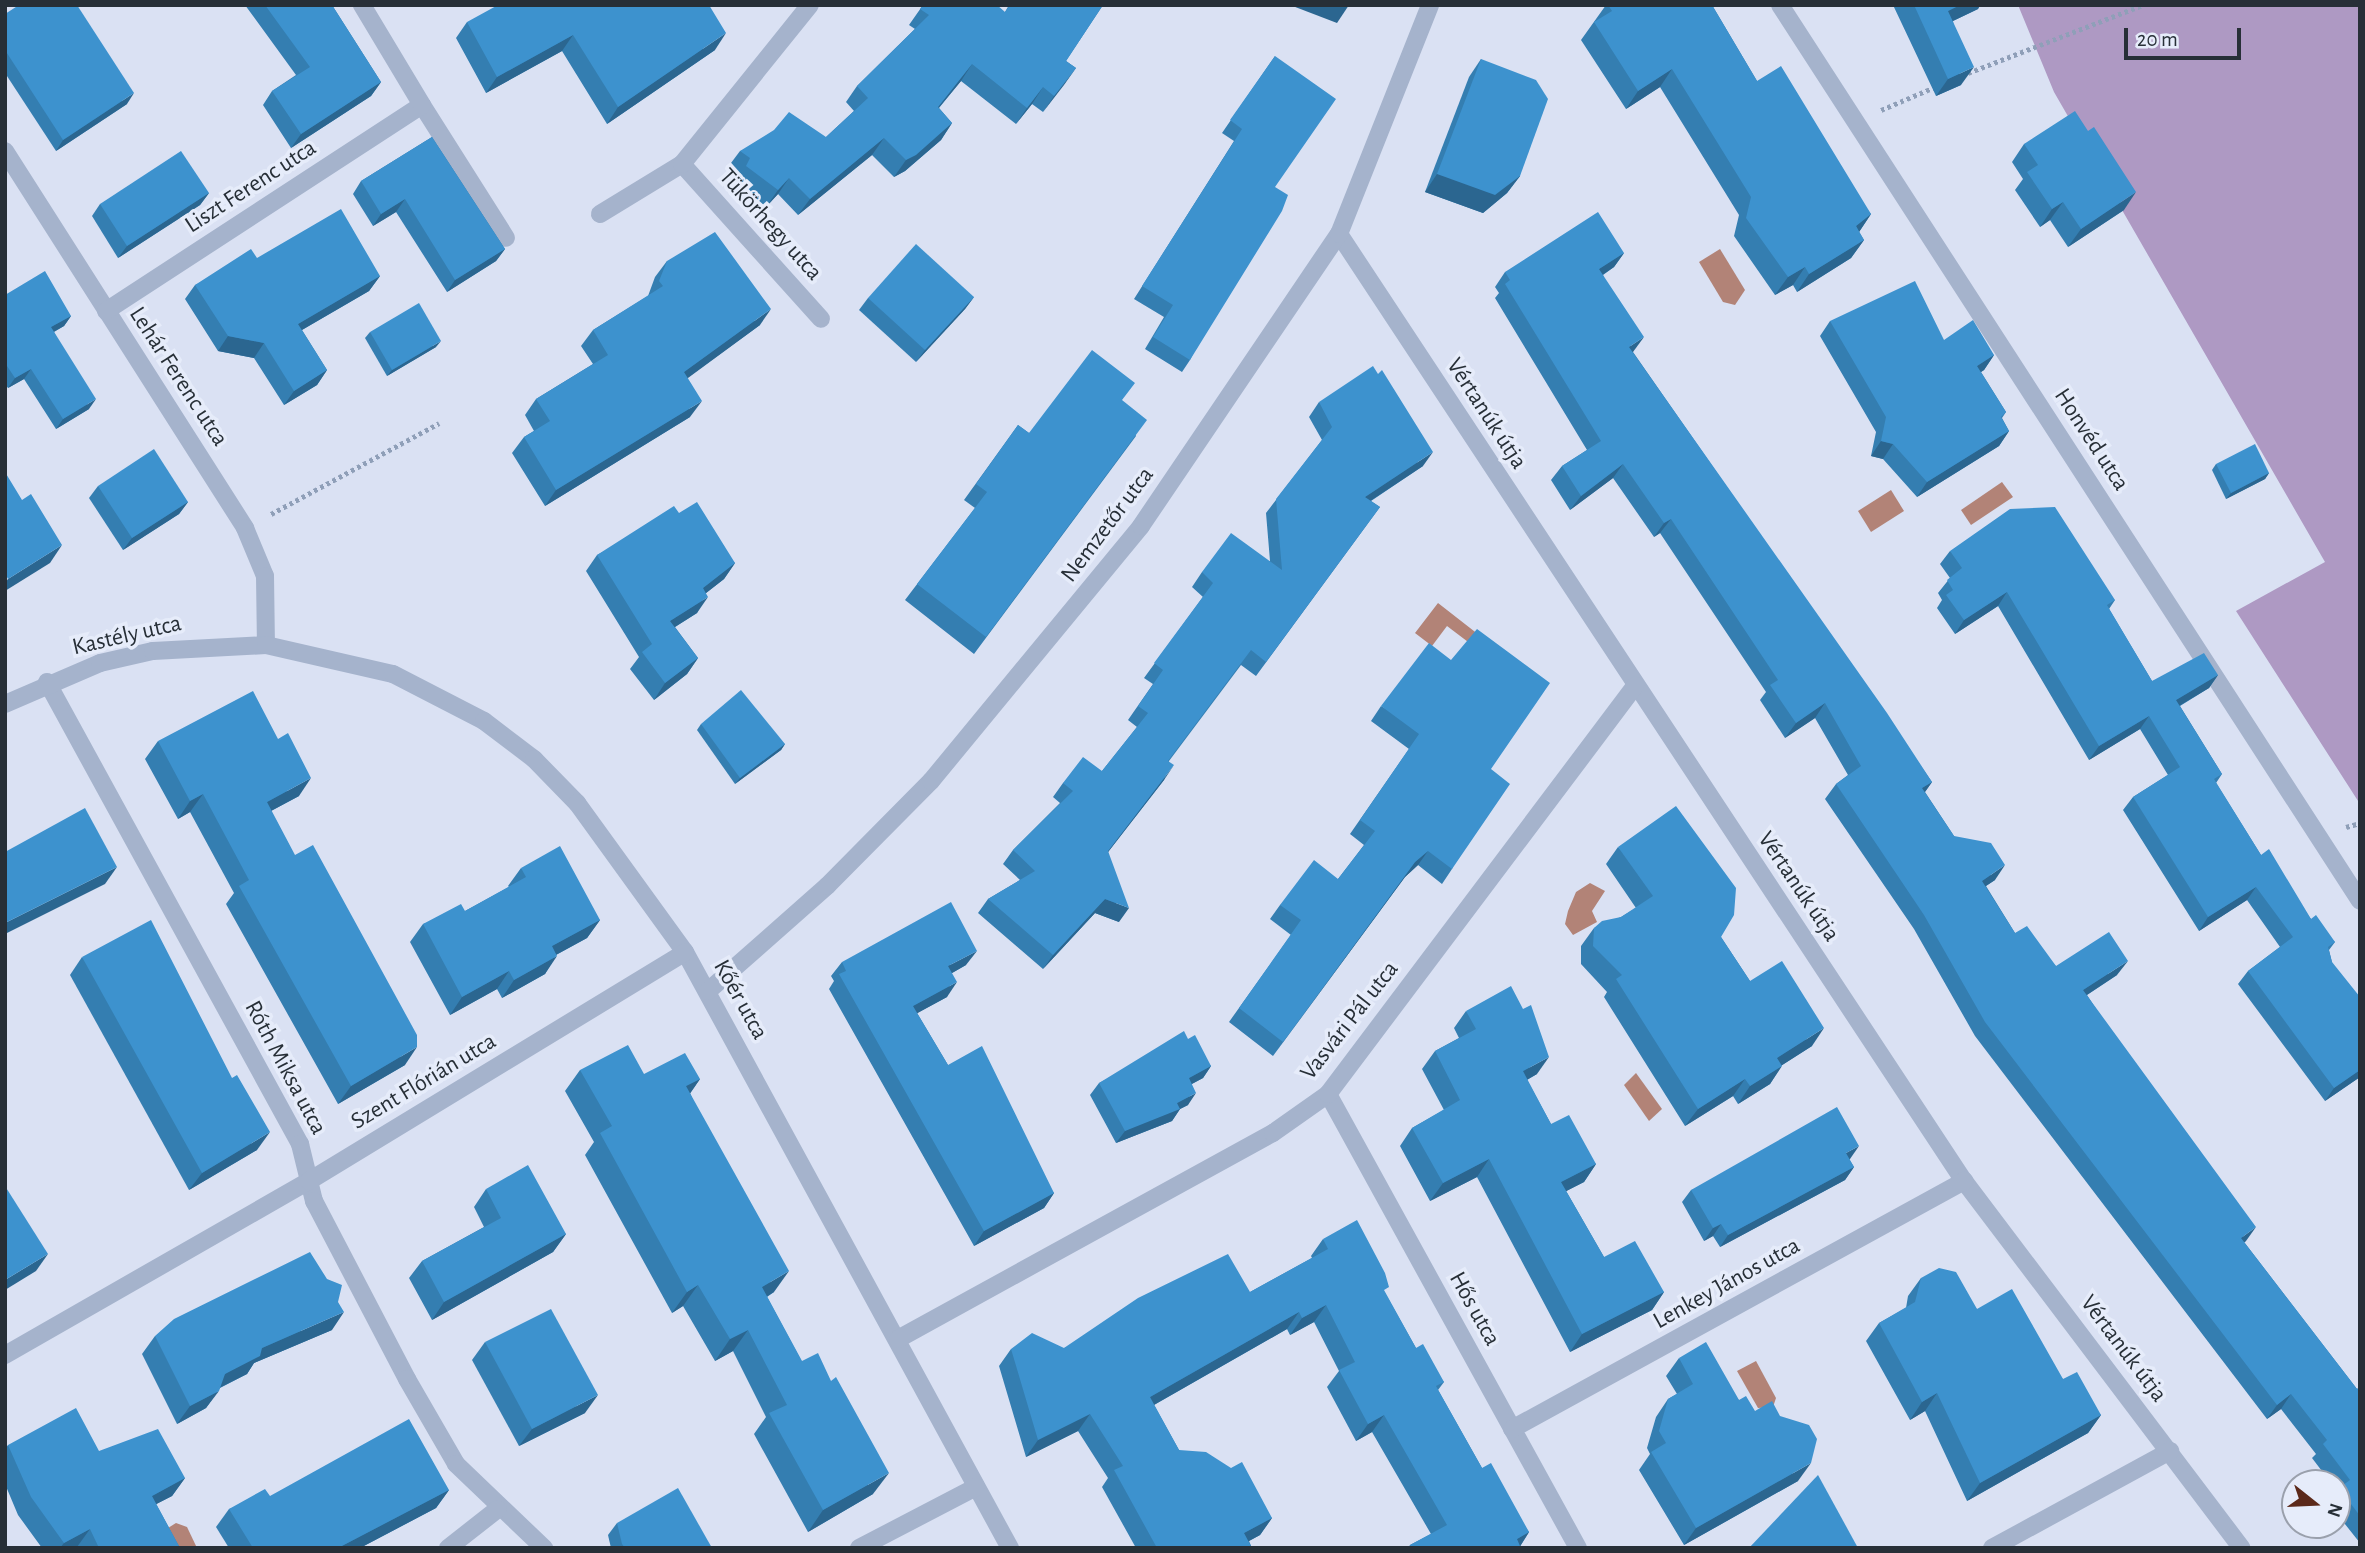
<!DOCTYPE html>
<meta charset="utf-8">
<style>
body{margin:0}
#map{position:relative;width:2365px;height:1553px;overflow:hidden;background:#dae1f3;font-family:"Alegreya Sans",sans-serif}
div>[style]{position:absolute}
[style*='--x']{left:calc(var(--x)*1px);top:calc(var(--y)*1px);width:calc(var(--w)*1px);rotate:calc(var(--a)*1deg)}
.green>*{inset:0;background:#ae99c3}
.water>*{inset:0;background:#b28377}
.path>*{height:4.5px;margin-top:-2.25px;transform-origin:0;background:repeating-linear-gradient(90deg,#8f9fb8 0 3.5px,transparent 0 7px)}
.minor>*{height:18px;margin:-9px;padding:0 9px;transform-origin:9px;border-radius:9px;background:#a5b3cc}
.wall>*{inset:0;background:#347eb1}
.shaded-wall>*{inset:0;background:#2b6690}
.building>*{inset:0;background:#3d92ce}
span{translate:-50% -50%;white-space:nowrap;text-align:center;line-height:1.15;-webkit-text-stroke:7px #e6ecfa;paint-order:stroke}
.street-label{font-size:24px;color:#272f37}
.frame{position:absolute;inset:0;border:7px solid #272f37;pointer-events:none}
.north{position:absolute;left:2281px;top:1469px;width:70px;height:70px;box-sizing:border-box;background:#e6ecfa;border:2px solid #9aa0ac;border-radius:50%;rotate:108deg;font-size:19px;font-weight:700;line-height:28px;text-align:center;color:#272f37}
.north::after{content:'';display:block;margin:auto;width:24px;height:32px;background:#5b291a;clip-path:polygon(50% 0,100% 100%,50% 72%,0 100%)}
.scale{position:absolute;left:2124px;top:28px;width:117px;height:32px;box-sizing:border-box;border:4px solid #272f37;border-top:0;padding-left:9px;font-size:21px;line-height:24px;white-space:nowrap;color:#272f37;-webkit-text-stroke:5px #e6ecfa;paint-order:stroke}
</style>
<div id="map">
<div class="green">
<i style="clip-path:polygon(2018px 5px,2360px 5px,2360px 804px,2236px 611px,2325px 562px,2054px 92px)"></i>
</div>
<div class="water">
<i style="clip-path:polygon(1720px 249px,1745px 290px,1735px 305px,1723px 302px,1699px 262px)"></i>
<i style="clip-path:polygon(2002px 482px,2013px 497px,1971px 525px,1961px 510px)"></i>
<i style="clip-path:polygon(1891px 490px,1904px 511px,1871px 532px,1858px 511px)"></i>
<i style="clip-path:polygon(1438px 603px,1488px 642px,1480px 651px,1447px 626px,1432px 646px,1415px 633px)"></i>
<i style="clip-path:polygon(1590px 883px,1605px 891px,1592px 911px,1597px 922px,1573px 935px,1565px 924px,1568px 911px,1576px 892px)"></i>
<i style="clip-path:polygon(1636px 1073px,1662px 1109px,1649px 1121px,1624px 1085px)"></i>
<i style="clip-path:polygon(1756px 1361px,1776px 1398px,1773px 1407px,1758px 1408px,1737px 1371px)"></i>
<i style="clip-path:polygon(176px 1523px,187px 1527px,197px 1548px,170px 1548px,168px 1528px)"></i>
</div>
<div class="path">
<i style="--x:1968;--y:73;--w:187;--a:-21.3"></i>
<i style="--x:1881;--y:110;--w:61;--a:-23.2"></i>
<i style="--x:271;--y:514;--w:191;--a:-28.4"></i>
<i style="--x:2346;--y:827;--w:15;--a:-16"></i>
</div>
<div class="minor">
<i style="--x:1780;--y:5;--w:1067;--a:57.08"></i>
<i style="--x:422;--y:105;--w:157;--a:57.7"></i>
<i style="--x:5;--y:151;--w:447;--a:57.5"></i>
<i style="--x:245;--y:528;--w:52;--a:67.4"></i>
<i style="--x:265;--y:576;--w:69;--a:89.2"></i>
<i style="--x:682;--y:164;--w:208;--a:48.1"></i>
<i style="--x:600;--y:214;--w:96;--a:-31.4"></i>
<i style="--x:682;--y:164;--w:204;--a:-51.2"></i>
<i style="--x:1339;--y:234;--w:1135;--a:56.58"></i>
<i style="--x:1964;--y:1181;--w:460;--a:52.9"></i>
<i style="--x:106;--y:311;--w:377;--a:-33.1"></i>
<i style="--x:422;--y:105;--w:117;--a:-121"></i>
<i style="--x:47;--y:682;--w:527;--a:61.29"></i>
<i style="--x:300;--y:1144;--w:59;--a:76.2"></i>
<i style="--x:314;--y:1201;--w:201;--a:62.4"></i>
<i style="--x:407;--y:1379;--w:98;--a:60"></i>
<i style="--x:456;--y:1464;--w:122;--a:43.7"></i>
<i style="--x:5;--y:704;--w:103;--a:-23.3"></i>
<i style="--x:100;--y:663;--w:54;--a:-12.8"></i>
<i style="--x:153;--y:651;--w:113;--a:-3"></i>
<i style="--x:266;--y:645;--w:130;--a:12.9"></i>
<i style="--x:393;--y:674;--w:102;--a:27.3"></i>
<i style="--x:484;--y:721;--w:63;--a:37.2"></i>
<i style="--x:534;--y:759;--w:62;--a:45.7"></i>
<i style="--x:577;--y:803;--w:184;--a:54.1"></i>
<i style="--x:685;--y:952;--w:679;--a:61.4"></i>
<i style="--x:708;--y:991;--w:159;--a:-41.4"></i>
<i style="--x:827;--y:886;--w:148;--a:-45.3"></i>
<i style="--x:931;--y:781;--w:330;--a:-50.5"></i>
<i style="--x:1141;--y:526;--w:353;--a:-55.9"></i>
<i style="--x:1339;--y:234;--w:246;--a:-68.3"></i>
<i style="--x:1328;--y:1094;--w:518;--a:61.16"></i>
<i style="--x:898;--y:1339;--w:428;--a:-28.8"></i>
<i style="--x:1273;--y:1133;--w:67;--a:-35.3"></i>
<i style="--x:1328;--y:1094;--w:511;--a:-53.04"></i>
<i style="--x:5;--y:1355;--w:350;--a:-29.8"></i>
<i style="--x:309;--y:1181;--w:440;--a:-31.3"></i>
<i style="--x:1512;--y:1429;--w:516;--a:-28.75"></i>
<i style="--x:448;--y:1548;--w:63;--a:-38"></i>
<i style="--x:859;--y:1548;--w:132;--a:-27.5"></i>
<i style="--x:1992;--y:1548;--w:203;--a:-28.6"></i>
</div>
<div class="wall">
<i style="clip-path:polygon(245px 5px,332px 5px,381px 82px,371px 96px,291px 148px,263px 105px,272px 91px,296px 75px)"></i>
<i style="clip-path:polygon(923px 5px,1005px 12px,1009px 5px,1103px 5px,1066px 61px,1076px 68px,1043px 112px,1032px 104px,1016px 124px,961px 81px,939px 108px,952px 123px,941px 140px,905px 171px,894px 177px,872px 155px,798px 215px,778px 194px,766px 207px,735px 182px,739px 175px,728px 167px,740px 151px,826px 137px,854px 111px,846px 102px,857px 86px,915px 29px,909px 25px)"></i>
<i style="clip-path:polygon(1606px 5px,1712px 5px,1757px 81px,1871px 214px,1859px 232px,1864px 240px,1851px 258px,1797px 292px,1793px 285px,1775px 295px,1734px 236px,1739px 215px,1660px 87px,1626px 109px,1581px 40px)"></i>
<i style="clip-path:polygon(1893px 5px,1980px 5px,1978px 9px,1953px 21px,1961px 85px,1936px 96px)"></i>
<i style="clip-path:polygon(5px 14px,127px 104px,56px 151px,5px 73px)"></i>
<i style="clip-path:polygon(467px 22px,715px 50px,607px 124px,562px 51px,486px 93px,456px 38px)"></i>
<i style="clip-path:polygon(1275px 56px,1275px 187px,1190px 360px,1182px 372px,1145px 349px,1164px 317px,1134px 299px,1234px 141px,1222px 133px)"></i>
<i style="clip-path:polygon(1481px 59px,1520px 176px,1507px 193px,1483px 213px,1425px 192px,1469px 77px)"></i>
<i style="clip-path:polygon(2088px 131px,2124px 210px,2068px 247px,2050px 220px,2040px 227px,2015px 190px,2023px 179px,2012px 162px,2024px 144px)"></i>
<i style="clip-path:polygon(432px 137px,505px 249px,496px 261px,447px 292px,396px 212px,373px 226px,353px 194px,361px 181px)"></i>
<i style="clip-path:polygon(209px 193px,200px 205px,118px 258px,92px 216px,100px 204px)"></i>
<i style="clip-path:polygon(1624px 253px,1614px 267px,1603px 275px,1633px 352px,1932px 782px,1925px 792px,1954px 836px,1995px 880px,1986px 886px,2015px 933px,2056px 966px,2117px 975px,2087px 995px,2246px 1241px,2244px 1242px,2357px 1389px,2360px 1387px,2360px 1543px,2337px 1514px,2337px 1483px,2331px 1483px,2312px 1458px,2316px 1454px,2281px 1409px,2267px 1419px,1975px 1036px,1914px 929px,1825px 799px,1836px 784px,1848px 775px,1815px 718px,1785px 738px,1760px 700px,1766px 692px,1660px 533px,1654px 537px,1613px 478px,1570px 510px,1551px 480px,1562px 466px,1587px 450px,1495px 298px,1499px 293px,1495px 287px,1505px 272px)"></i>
<i style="clip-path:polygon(257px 258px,380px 276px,369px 291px,302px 330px,327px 370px,317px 385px,284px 405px,254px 358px,218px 351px,185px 299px,195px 285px)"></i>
<i style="clip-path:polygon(667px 261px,760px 325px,687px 378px,690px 417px,545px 506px,512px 453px,524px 437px,534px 431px,525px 415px,536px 399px,593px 364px,581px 346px,593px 330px,648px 296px,655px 277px)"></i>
<i style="clip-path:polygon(5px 295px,71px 316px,64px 326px,54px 332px,89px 409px,56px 429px,24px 379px,8px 388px,5px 384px)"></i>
<i style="clip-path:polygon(974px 297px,965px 309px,916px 362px,859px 310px,868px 298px)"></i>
<i style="clip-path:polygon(1830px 321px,1944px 340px,1994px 355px,1984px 370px,1981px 372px,2006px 412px,2002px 418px,2009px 431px,1999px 446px,1917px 497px,1883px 459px,1871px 456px,1876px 432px,1820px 336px)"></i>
<i style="clip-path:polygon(370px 332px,436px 347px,387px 376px,365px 338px)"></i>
<i style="clip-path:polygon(1122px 401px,1136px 436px,974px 654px,905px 600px,975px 508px,964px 500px,1018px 425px,1029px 433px)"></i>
<i style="clip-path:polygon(1319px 402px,1423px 466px,1371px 501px,1380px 507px,1256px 676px,1241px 665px,1169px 761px,1164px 780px,1108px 852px,1119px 922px,1095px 913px,1043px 969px,978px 913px,988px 899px,1020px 880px,1003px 864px,1013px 850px,1060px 803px,1053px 797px,1063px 783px,1102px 771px,1137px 727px,1128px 720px,1153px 684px,1144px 678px,1203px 597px,1192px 587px,1202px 572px,1270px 561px,1266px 513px,1322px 440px,1309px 417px)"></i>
<i style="clip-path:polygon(2216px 464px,2269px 473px,2265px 479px,2226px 499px,2212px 470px)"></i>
<i style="clip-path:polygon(98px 486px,188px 502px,179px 514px,123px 550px,89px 498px)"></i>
<i style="clip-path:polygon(679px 513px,735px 563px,724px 579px,706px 593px,697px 613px,675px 627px,698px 658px,687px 674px,654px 700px,630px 669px,639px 657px,586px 571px,597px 555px)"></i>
<i style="clip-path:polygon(1950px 551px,2115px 600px,2109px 609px,2152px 681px,2218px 675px,2209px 688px,2180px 706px,2222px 774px,2216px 783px,2261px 855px,2311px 919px,2335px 942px,2329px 950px,2360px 1077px,2325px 1101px,2238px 984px,2248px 971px,2280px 947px,2247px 900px,2199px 931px,2123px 810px,2133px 797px,2168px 775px,2140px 729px,2089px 760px,1998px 606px,1955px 634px,1937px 608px,1942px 600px,1938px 593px,1950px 578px,1940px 564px)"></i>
<i style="clip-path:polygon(1381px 706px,1491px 769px,1452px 869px,1442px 884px,1418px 865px,1405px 877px,1273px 1056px,1229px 1022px,1291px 935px,1270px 919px,1280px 905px,1338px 879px,1364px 845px,1350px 834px,1409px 749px,1371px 721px)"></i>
<i style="clip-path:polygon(701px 724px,785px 744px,781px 750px,735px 784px,697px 730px)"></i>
<i style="clip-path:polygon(158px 741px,299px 796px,271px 811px,405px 1065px,338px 1104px,226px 904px,234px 893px,190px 812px,178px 819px,145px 759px)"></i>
<i style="clip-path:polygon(1618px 847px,1721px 937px,1750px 981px,1812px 1046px,1782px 1065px,1770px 1084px,1738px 1104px,1733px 1096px,1685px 1126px,1604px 997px,1607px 992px,1581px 964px,1581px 946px,1594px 928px,1621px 917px,1636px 908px,1606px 864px)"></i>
<i style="clip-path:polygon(521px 868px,600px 920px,587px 938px,556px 955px,545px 974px,502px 998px,497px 989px,450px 1015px,410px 942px,423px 924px,465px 911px,509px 887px,508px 886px)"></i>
<i style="clip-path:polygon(82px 957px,257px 1150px,189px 1190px,70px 975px)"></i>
<i style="clip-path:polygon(842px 962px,966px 965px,952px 973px,947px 997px,917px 1013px,948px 1065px,1054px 1193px,1044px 1208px,974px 1246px,829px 989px,834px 981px,831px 976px)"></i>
<i style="clip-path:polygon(1466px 1011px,1537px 1074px,1527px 1080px,1551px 1124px,1596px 1164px,1584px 1182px,1566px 1191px,1604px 1257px,1664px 1292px,1652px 1310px,1570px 1352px,1477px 1177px,1430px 1201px,1400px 1146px,1412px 1128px,1444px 1110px,1422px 1069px,1435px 1051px,1459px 1038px,1454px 1028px)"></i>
<i style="clip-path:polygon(1188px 1039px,1211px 1066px,1203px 1078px,1192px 1084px,1188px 1105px,1180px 1109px,1172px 1121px,1116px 1143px,1090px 1095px,1099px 1083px)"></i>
<i style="clip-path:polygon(580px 1070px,644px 1074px,700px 1079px,690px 1093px,774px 1292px,767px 1297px,873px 1494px,808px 1532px,754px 1434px,766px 1417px,733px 1351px,715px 1361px,683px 1306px,672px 1313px,585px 1155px,594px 1142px,565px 1091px)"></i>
<i style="clip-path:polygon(1849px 1159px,1854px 1167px,1845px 1180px,1720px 1247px,1713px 1236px,1704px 1241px,1682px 1202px,1691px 1190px,1850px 1159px)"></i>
<i style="clip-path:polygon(486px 1189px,566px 1234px,553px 1252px,432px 1320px,409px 1278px,422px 1261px,484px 1227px,474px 1207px)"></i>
<i style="clip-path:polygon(1323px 1239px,1385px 1293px,1416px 1348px,1444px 1382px,1438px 1390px,1482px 1468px,1529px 1532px,1519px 1548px,1408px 1548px,1410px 1545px,1431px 1534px,1372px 1432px,1356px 1441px,1327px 1387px,1339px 1371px,1314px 1322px,1290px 1335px,1287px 1329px,1154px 1405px,1179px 1450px,1272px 1518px,1260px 1535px,1249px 1541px,1252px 1548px,1136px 1548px,1102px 1487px,1108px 1478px,1078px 1431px,1026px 1457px,999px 1366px,1011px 1349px,1064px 1348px,1250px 1292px,1312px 1258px,1311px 1256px)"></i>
<i style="clip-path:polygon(1921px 1278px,1977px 1309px,2063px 1379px,2101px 1415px,2088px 1433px,1967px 1501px,1925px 1411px,1910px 1420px,1866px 1341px,1879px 1323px,1906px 1308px,1908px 1296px)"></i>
<i style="clip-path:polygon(332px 1330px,254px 1363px,247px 1374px,220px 1388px,206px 1408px,177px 1424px,142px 1354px,155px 1336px)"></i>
<i style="clip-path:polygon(485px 1342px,585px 1413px,519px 1446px,472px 1360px)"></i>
<i style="clip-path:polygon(1679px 1358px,1739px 1400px,1798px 1481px,1684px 1545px,1639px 1470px,1650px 1454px,1647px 1448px,1656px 1417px,1668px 1399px,1677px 1394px,1666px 1376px)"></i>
<i style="clip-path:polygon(8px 1445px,99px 1451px,185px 1478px,172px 1496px,156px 1504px,180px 1548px,78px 1548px,77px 1547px,75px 1548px,42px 1548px,18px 1515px,5px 1484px,5px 1449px)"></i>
<i style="clip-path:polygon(449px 1490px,436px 1508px,360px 1548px,229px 1548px,216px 1527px,229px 1509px,270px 1496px)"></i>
<i style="clip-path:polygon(617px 1523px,712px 1548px,611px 1548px,608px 1535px)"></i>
</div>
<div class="shaded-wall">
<i style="clip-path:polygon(1290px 5px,1349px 5px,1337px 23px)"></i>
<i style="clip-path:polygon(1960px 5px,1980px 5px,1978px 9px,1936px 29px,1948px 11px)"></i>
<i style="clip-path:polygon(726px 33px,715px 50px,607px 124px,618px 107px)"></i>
<i style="clip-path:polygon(573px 35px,562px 51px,486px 93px,497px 77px)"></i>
<i style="clip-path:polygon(972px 64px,961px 81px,926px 123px,938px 107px)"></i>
<i style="clip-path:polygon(1974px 67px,1961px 85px,1936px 96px,1948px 79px)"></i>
<i style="clip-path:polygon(1076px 68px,1064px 85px,1043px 112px,1054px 96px)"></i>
<i style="clip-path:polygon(1672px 69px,1660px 87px,1626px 109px,1638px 91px)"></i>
<i style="clip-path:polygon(381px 82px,371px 96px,291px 148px,301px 134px)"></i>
<i style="clip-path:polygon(1043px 87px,1032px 104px,1016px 124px,1027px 108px)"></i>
<i style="clip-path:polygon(134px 93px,127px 104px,56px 151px,63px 140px)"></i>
<i style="clip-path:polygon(952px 123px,941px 140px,905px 171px,894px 177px,906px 160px)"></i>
<i style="clip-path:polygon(884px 138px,872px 155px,798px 215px,810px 199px)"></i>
<i style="clip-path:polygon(1437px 174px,1520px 176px,1507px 193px,1483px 213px,1425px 192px)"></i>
<i style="clip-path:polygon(789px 178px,778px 194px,766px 207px,778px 190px)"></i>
<i style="clip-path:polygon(2136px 192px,2124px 210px,2068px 247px,2081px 229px)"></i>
<i style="clip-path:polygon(209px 193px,200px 205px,118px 258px,127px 246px)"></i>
<i style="clip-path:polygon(405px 199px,396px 212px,373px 226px,381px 214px)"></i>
<i style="clip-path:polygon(2063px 202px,2050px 220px,2040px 227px,2052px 209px)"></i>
<i style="clip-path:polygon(1871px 214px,1859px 232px,1856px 226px)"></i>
<i style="clip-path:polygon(1864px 240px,1851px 258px,1797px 292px,1809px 274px)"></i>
<i style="clip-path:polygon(505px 249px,496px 261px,447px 292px,455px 280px)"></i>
<i style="clip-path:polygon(1624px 253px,1614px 267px,1589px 284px,1599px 269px)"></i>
<i style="clip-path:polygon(1805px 267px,1793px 285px,1775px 295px,1788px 277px)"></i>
<i style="clip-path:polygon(380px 276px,369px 291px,288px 338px,298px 324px)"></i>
<i style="clip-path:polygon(974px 297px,965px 309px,916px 362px,925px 350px)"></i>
<i style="clip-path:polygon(771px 309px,760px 325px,673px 389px,684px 372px)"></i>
<i style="clip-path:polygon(71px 316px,64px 326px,44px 337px,51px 327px)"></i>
<i style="clip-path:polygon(228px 336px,264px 343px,254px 358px,218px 351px)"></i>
<i style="clip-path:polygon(1644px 337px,1633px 352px,1619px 361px,1629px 347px)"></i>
<i style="clip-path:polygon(441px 341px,436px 347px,387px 376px,392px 370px)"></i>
<i style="clip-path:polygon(1994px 355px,1984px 370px,1967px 381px,1977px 366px)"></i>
<i style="clip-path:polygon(31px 369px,24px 379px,8px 388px,15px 378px)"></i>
<i style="clip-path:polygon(327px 370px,317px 385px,284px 405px,294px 391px)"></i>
<i style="clip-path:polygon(96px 399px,89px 409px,56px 429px,63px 419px)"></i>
<i style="clip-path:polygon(702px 401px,690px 417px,545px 506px,556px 490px)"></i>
<i style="clip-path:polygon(2009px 431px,1999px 446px,1917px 497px,1927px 482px)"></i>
<i style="clip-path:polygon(1881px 441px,1893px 444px,1883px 459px,1871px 456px)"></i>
<i style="clip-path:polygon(1433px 452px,1423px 466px,1355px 511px,1365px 497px)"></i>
<i style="clip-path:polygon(1623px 464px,1613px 478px,1570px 510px,1581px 496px)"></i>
<i style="clip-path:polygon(2269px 473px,2265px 479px,2226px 499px,2231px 493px)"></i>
<i style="clip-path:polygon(188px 502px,179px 514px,123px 550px,132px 538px)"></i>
<i style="clip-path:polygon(1671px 519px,1660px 533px,1654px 537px,1664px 523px)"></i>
<i style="clip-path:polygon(62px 545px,50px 563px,5px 591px,5px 583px,8px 579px)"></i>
<i style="clip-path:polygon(735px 563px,724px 579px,692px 604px,703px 588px)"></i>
<i style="clip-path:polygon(2007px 592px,1998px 606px,1955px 634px,1964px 620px)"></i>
<i style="clip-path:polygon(708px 597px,697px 613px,659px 637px,670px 621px)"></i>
<i style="clip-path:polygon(698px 658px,687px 674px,654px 700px,665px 683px)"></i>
<i style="clip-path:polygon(2218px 675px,2209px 688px,2167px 713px,2176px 700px)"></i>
<i style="clip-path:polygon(1825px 703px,1815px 718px,1785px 738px,1796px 723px)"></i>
<i style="clip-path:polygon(2149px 716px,2140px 729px,2089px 760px,2099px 746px)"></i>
<i style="clip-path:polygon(785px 744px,781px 750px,735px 784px,740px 778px)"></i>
<i style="clip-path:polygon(1174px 765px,1164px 780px,1098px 865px,1108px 851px)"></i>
<i style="clip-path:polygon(311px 778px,299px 796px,254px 820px,267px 802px)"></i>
<i style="clip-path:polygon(1932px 782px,1922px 796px,1922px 788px)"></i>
<i style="clip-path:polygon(203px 794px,190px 812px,178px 819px,190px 801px)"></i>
<i style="clip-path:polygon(1428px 851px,1418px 865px,1405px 877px,1273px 1056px,1415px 862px)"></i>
<i style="clip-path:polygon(2005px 865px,1995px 880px,1972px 895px,1982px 881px)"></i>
<i style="clip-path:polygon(117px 867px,105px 884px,5px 934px,5px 923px)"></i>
<i style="clip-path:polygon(2256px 887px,2247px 900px,2199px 931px,2208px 917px)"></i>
<i style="clip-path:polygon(1105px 899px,1129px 908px,1119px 922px,1095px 913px,1043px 969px,1053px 955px)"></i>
<i style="clip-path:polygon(600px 920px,587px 938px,539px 964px,552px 946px)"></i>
<i style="clip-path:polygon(977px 951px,966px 965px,938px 981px,948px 966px)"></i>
<i style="clip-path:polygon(557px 956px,545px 974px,502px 998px,514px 980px)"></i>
<i style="clip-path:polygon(2128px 961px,2117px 975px,2073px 1004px,2083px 990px)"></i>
<i style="clip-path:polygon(509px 971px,497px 989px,450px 1015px,462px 997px)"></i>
<i style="clip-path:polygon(957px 982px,947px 997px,903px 1021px,913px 1006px)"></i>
<i style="clip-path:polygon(1824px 1028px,1812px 1046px,1765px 1076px,1777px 1058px)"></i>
<i style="clip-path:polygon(417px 1047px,405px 1065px,338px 1104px,351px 1086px)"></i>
<i style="clip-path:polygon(1549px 1057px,1537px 1074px,1510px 1089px,1523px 1071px)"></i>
<i style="clip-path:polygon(1211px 1066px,1203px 1078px,1180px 1090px,1189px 1078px)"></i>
<i style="clip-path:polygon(1782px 1066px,1770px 1084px,1738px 1104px,1750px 1086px)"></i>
<i style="clip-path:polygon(2360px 1070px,2360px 1077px,2325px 1101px,2334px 1088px)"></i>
<i style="clip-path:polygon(700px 1079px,685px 1101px,686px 1086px)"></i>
<i style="clip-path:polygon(1745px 1079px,1733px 1096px,1685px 1126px,1698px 1109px)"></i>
<i style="clip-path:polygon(1196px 1093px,1188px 1105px,1180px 1109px,1172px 1121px,1116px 1143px,1125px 1131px)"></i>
<i style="clip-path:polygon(270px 1132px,257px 1150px,189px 1190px,202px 1173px)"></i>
<i style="clip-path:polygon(1859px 1146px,1850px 1159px,1838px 1166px,1846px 1153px)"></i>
<i style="clip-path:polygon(1489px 1159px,1477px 1177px,1430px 1201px,1443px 1183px)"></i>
<i style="clip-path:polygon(1596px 1164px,1584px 1182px,1549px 1200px,1561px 1182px)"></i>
<i style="clip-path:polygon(1854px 1167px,1845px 1180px,1720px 1247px,1728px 1235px)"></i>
<i style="clip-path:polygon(1054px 1193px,1044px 1208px,974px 1246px,984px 1231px)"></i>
<i style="clip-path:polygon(1721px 1224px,1713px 1236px,1704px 1241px,1713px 1228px)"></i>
<i style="clip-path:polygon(2256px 1227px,2246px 1241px,2231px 1253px,2241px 1238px)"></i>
<i style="clip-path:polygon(566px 1234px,553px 1252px,432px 1320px,444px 1302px)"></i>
<i style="clip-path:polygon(48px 1254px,36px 1271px,5px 1290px,5px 1280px)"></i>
<i style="clip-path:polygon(789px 1271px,774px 1292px,746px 1309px,762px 1287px)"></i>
<i style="clip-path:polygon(698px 1285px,683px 1306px,672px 1313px,687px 1292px)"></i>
<i style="clip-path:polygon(1664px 1292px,1652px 1310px,1570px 1352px,1582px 1334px)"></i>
<i style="clip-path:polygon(1326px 1305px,1314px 1322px,1290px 1335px,1302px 1318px)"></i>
<i style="clip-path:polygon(344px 1312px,332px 1330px,254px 1363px,247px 1374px,213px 1391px,225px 1374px,262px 1348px)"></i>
<i style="clip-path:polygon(1299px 1312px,1287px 1329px,1138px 1414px,1150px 1397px)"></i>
<i style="clip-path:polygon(748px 1330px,733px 1351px,715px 1361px,730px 1339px)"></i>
<i style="clip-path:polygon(219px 1391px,206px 1408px,177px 1424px,190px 1406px)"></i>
<i style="clip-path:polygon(1937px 1393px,1925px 1411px,1910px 1420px,1922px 1402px)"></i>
<i style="clip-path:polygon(2291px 1394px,2281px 1409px,2267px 1419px,2277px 1405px)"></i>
<i style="clip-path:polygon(598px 1395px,585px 1413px,519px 1446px,532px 1429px)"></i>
<i style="clip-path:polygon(1090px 1414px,1078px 1431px,1026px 1457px,1038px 1440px)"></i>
<i style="clip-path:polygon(1384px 1415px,1372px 1432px,1356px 1441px,1368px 1424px)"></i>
<i style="clip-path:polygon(2101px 1415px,2088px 1433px,1967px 1501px,1980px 1483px)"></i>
<i style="clip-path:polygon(1811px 1463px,1798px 1481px,1684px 1545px,1696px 1528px)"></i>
<i style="clip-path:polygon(889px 1473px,873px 1494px,808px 1532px,823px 1510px)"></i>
<i style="clip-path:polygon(185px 1478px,172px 1496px,139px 1513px,152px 1496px)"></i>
<i style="clip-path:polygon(449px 1490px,436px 1508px,360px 1548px,338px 1548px)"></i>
<i style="clip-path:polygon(1272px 1518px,1260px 1535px,1236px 1548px,1244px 1533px)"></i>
<i style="clip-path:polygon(90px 1529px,77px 1547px,75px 1548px,60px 1548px,64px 1543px)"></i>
<i style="clip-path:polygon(1529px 1532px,1519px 1548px,1511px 1548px,1517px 1539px)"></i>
</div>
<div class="building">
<i style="clip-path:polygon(19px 5px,77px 5px,134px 93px,63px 140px,5px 50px,5px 14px)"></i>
<i style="clip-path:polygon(265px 5px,332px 5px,381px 82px,301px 134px,272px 91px,310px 67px)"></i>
<i style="clip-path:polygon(498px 5px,709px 5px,726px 33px,618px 107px,573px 35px,497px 77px,467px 22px)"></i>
<i style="clip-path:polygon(923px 5px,997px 5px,1005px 12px,1010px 5px,1103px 5px,1066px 61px,1076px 68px,1054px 96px,1043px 87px,1027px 108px,972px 64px,938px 107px,952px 123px,916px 155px,906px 160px,884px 138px,810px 199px,789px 178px,778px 190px,746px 166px,750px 158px,740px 151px,774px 130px,789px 112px,826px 137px,868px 98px,857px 86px,929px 15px,920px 9px)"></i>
<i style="clip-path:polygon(1608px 5px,1712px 5px,1757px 81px,1781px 66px,1871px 214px,1856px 226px,1864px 240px,1809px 274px,1805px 267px,1788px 277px,1746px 218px,1751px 197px,1672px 69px,1638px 91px,1594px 22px,1612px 11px)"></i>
<i style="clip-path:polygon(1914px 5px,1960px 5px,1948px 11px,1974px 67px,1948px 79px)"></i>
<i style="clip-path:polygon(1275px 56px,1336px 99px,1275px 187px,1288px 195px,1282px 211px,1190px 360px,1153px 337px,1173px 305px,1142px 286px,1242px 129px,1230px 120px)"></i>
<i style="clip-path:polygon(1481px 59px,1536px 80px,1548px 99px,1520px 176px,1495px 195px,1437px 174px)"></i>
<i style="clip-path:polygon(2075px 111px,2088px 131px,2094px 127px,2136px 192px,2081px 229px,2063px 202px,2052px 209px,2027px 172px,2038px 165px,2024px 144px)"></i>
<i style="clip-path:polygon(432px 137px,505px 249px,455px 280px,405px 199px,381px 214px,361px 181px)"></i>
<i style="clip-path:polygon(181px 151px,209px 193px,127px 246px,100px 204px)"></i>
<i style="clip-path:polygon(341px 209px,380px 276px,298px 324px,327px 370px,294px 391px,264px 343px,228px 336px,195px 285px,251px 249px,257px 258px)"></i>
<i style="clip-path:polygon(1598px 212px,1624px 253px,1599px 269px,1644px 337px,1629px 347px,1887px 713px,1932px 782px,1922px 788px,1954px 836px,1991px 843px,2005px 865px,1982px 881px,2015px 933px,2027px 926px,2056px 966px,2109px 932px,2128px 961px,2083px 990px,2256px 1227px,2241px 1238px,2357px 1389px,2360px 1387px,2360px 1516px,2339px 1488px,2350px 1480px,2323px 1444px,2327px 1440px,2291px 1394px,2277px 1405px,1985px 1022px,1924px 915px,1836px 784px,1861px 766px,1825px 703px,1796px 723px,1770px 685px,1778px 680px,1671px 519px,1664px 523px,1623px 464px,1581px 496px,1562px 466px,1601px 441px,1505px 284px,1510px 280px,1505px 272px)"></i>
<i style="clip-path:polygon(715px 232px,771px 309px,684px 372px,702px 401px,556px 490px,524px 437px,550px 421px,536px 399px,608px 355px,593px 330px,663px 286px,659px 281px,667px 261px)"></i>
<i style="clip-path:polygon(916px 244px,974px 297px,925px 350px,868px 298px)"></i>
<i style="clip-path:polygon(45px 271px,71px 316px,51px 327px,96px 399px,63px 419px,31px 369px,15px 378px,5px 363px,5px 295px)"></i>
<i style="clip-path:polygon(1915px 281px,1944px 340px,1973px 320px,1994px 355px,1977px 366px,2006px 412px,2001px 417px,2009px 431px,1927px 482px,1893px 444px,1881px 441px,1886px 417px,1830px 321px)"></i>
<i style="clip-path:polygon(419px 303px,441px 341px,392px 370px,370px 332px)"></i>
<i style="clip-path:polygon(1092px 350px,1135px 383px,1122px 400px,1147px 420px,986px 637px,917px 584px,987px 492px,976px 484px,1018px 425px,1029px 433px)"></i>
<i style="clip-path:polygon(1373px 366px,1378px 374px,1382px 370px,1433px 452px,1365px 497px,1380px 507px,1266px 662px,1251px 650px,1168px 761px,1174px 765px,1108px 851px,1129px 908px,1105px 899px,1053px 955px,988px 899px,1035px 871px,1013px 850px,1073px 791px,1063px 783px,1083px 757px,1102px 771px,1148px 713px,1138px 706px,1163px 670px,1154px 663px,1213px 583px,1202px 572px,1231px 533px,1282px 570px,1276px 499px,1332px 427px,1319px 402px)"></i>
<i style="clip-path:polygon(2255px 444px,2269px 473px,2231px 493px,2216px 464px)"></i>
<i style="clip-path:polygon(154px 449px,188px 502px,132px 538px,98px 486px)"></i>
<i style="clip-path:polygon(5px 472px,22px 500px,31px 494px,62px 545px,8px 579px,5px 573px)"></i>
<i style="clip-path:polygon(697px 502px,735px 563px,703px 588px,708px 597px,670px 621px,698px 658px,665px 683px,642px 652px,652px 644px,597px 555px,674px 506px,679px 513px)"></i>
<i style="clip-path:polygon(2055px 507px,2115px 600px,2107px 605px,2152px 681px,2204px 653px,2218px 675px,2176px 700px,2222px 774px,2214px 779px,2261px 855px,2269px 849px,2311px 919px,2316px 915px,2335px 942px,2328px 947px,2332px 962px,2360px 997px,2360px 1070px,2334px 1088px,2248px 971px,2293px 937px,2256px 887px,2208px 917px,2133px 797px,2180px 767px,2149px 716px,2099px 746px,2007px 592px,1964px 620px,1946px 595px,1953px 590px,1947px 580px,1962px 568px,1950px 551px,2010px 509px)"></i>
<i style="clip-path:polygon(1477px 629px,1550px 683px,1491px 769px,1510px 784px,1452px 869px,1428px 851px,1415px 862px,1283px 1042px,1239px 1008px,1301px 920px,1280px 905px,1314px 860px,1338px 879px,1375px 831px,1360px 820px,1419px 734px,1381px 706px,1429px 643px,1451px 660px)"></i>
<i style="clip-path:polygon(741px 690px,785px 744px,740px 778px,701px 724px)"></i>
<i style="clip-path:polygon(253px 691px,278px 739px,288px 733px,311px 778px,267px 802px,295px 855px,313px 845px,417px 1035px,417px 1047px,351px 1086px,239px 886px,249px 880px,203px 794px,190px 801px,158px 741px)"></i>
<i style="clip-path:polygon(1676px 806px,1736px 888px,1734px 915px,1721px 937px,1750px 981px,1782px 961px,1824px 1028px,1777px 1058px,1782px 1066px,1750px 1086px,1745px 1079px,1698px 1109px,1616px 979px,1622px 975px,1593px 946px,1594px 928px,1602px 921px,1621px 917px,1653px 896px,1618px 847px)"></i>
<i style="clip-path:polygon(85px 808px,117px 867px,5px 923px,5px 852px)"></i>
<i style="clip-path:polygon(560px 846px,600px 920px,552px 946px,557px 956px,514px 980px,509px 971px,462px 997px,423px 924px,461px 904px,465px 911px,526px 877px,521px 868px)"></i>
<i style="clip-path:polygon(951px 902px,977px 951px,948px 966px,957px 982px,913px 1006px,948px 1065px,982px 1046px,1054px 1193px,984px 1231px,839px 974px,846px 971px,842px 962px)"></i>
<i style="clip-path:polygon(151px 920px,232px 1078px,237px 1075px,270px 1132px,202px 1173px,82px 957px)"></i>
<i style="clip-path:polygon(1511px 986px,1523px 1009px,1531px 1005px,1549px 1057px,1523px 1071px,1551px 1124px,1569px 1115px,1596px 1164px,1561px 1182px,1604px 1257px,1635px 1241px,1664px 1292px,1582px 1334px,1489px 1159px,1443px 1183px,1412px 1128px,1460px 1100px,1435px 1051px,1476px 1029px,1466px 1011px)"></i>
<i style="clip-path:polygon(1184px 1031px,1188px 1039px,1195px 1035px,1211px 1066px,1189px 1078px,1196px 1093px,1177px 1103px,1180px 1109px,1125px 1131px,1099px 1083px)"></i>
<i style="clip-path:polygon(628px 1045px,644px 1074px,685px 1053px,700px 1079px,686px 1086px,789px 1271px,762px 1287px,802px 1361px,818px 1353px,831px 1381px,836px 1377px,889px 1473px,823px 1510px,769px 1413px,787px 1405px,748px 1330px,730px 1339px,698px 1285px,687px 1292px,600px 1133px,612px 1126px,580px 1070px)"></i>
<i style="clip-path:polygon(1837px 1107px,1859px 1146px,1846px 1153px,1854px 1167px,1728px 1235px,1721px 1224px,1713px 1228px,1691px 1190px)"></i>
<i style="clip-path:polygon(528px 1165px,566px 1234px,444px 1302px,422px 1261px,501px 1218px,486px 1189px)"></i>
<i style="clip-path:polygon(5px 1186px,48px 1254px,5px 1280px)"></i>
<i style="clip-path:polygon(1357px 1220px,1385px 1273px,1389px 1287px,1384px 1290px,1416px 1348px,1423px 1344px,1444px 1382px,1436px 1386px,1482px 1468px,1491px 1463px,1529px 1532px,1517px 1539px,1520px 1546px,1517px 1548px,1411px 1548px,1410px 1545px,1447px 1525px,1384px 1415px,1368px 1424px,1339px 1370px,1355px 1362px,1326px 1305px,1302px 1318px,1299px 1312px,1150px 1397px,1179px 1450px,1206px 1452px,1231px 1468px,1242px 1462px,1272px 1518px,1244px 1533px,1252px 1548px,1157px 1548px,1114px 1470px,1123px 1466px,1090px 1414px,1038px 1440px,1011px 1349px,1032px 1333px,1064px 1348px,1138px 1298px,1228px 1254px,1250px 1292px,1328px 1249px,1323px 1239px)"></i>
<i style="clip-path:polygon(310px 1252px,327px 1279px,342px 1285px,338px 1302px,344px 1312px,262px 1348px,260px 1356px,225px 1374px,219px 1391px,190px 1406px,155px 1336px,174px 1319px)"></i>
<i style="clip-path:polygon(1939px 1268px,1956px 1272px,1977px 1309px,2012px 1289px,2063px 1379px,2077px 1372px,2101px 1415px,1980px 1483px,1937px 1393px,1922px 1402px,1879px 1323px,1915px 1302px,1921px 1278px)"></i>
<i style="clip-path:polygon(551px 1309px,598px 1395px,532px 1429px,485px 1342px)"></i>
<i style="clip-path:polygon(1706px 1342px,1739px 1400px,1746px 1396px,1755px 1411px,1772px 1401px,1780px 1416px,1809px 1425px,1817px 1439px,1811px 1463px,1696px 1528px,1651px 1452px,1666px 1443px,1659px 1431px,1668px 1399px,1693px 1384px,1679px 1358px)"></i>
<i style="clip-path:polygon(76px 1408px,99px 1451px,158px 1429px,185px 1478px,152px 1496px,180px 1548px,99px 1548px,90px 1529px,64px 1543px,31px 1497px,8px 1445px)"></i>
<i style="clip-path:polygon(409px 1419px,449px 1490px,338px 1548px,253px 1548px,229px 1509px,265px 1489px,270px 1496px)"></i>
<i style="clip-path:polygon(1818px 1475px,1858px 1548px,1749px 1548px)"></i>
<i style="clip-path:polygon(678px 1488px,712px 1548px,625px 1548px,622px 1544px,617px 1523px)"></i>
</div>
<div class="street-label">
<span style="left:251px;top:187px;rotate:-33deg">Liszt Ferenc utca</span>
<span style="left:770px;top:225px;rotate:48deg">Tükörhegy utca</span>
<span style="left:178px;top:377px;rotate:57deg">Lehár Ferenc utca</span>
<span style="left:1486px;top:414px;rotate:57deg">Vértanúk útja</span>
<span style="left:2091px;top:440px;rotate:57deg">Honvéd utca</span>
<span style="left:1108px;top:525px;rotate:-53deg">Nemzetőr utca</span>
<span style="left:127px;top:636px;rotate:-13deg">Kastély utca</span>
<span style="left:1798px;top:887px;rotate:56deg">Vértanúk útja</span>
<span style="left:740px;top:1000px;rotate:61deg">Kőér utca</span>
<span style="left:1350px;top:1021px;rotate:-52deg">Vasvári Pál utca</span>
<span style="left:285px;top:1068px;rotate:62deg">Róth Miksa utca</span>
<span style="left:424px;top:1082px;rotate:-31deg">Szent Flórián utca</span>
<span style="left:1727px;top:1284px;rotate:-29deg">Lenkey János utca</span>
<span style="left:1474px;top:1309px;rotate:61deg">Hős utca</span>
<span style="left:2123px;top:1349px;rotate:53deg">Vértanúk útja</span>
</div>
<div class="frame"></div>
<div class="north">N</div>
<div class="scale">20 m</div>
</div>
